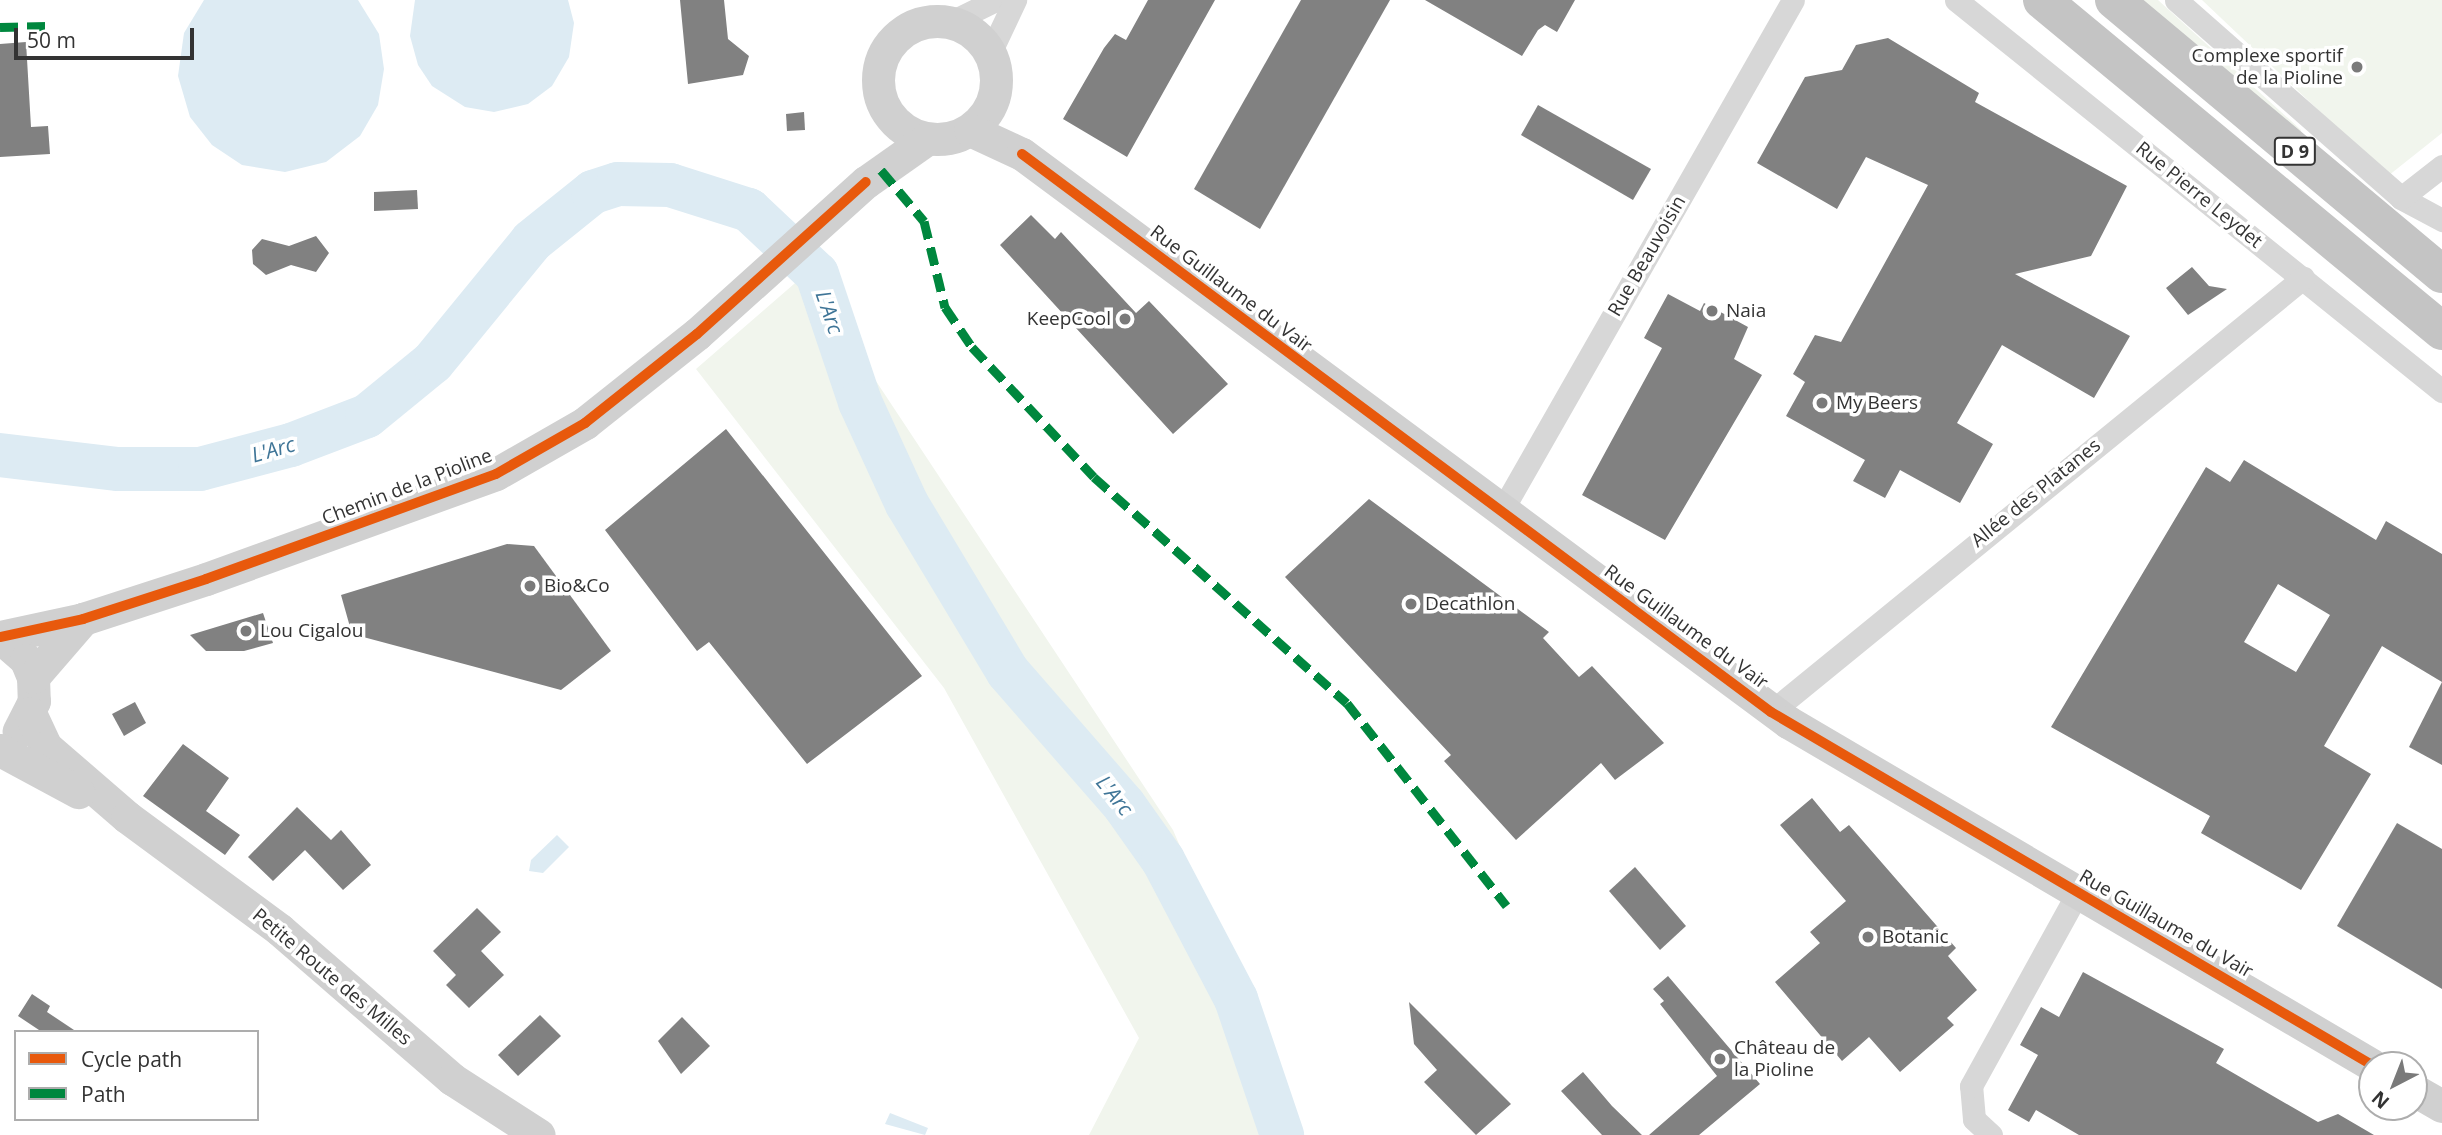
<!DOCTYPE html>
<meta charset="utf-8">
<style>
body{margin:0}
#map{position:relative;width:2442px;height:1135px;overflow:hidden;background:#fff;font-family:"Open Sans",sans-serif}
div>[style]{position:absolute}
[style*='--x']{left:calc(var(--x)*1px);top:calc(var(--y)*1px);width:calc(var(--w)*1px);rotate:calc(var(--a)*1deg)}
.green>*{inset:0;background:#f1f5ed}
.water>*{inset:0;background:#ddebf3}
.river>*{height:44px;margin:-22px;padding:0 22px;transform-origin:22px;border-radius:22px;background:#ddebf3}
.building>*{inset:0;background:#818181}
.street>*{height:23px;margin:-11.5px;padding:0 11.5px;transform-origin:11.5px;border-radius:11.5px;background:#d7d7d7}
.secondary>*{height:33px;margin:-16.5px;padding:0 16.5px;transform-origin:16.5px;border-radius:16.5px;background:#d0d0d0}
.secondary>.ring{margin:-16.5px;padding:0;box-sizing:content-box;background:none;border:33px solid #d0d0d0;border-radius:50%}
.highway>*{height:38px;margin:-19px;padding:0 19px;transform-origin:19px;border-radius:19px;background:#c4c4c4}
.quiet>*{height:9px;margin-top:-4.5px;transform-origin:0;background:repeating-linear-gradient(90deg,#00873e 0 18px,transparent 0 27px)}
.cycleway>*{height:10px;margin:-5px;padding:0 5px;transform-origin:5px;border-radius:5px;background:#e8590c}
.dots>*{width:19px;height:19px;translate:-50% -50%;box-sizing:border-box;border:4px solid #fff;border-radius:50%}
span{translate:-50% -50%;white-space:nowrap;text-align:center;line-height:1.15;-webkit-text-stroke:7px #fff;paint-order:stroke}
.shield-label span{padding:2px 5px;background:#fff;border:2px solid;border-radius:5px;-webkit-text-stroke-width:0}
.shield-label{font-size:18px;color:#333;font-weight:700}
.poi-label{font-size:19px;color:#333}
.right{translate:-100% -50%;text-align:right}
.left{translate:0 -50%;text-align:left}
.street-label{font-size:19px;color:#333}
.water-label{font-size:21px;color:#3f7597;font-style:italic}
.legend{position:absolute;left:14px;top:1030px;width:245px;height:91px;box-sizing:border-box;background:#fff;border:2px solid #adadad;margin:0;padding:9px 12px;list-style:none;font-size:21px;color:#333}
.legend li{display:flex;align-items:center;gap:14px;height:35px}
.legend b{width:35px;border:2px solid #adadad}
.north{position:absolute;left:2358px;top:1051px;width:70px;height:70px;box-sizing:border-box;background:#fff;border:2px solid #adadad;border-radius:50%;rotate:222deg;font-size:19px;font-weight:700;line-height:28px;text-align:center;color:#333}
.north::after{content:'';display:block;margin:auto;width:24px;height:32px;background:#7a7a7a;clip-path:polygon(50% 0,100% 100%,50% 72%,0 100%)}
.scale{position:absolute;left:14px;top:28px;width:180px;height:32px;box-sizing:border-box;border:4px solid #333;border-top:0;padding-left:9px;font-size:21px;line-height:24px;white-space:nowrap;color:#333;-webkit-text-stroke:5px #fff;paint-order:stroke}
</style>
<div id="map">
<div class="green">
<i style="clip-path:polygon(2134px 0,2158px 0,2301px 130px,2298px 136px)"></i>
<i style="clip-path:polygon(2202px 0,2442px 0,2442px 133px,2388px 176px)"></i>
<i style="clip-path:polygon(817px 264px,870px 372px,1173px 830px,1304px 1135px,1089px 1135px,1139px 1038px,944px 688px,696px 369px)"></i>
</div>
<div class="water">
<i style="clip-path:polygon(204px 0,358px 0,379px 34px,384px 69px,378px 105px,360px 136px,326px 162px,285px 172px,242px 165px,212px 145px,190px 117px,178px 76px,184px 33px)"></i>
<i style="clip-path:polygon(415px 0,568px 0,574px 23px,569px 57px,552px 86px,528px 104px,494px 112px,465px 107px,432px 86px,418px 65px,410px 36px)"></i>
<i style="clip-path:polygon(557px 835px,569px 847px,543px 873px,529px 871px,531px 860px)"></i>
<i style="clip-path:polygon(890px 1113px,928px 1128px,925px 1135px,885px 1124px)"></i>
</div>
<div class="river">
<i style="--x:0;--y:455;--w:119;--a:6.8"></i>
<i style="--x:118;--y:469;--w:82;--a:0"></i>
<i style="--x:200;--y:469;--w:94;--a:-14.8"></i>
<i style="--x:291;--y:445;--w:81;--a:-20.9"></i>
<i style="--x:367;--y:416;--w:85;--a:-39.3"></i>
<i style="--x:433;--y:362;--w:156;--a:-50.7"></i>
<i style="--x:532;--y:241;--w:78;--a:-38.8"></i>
<i style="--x:593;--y:192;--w:26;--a:-18"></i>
<i style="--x:618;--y:184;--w:52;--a:1.1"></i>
<i style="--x:670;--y:185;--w:83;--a:17.6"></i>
<i style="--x:749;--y:210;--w:93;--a:43.3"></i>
<i style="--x:817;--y:274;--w:135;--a:71.4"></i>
<i style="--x:860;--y:402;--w:112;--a:65.3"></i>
<i style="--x:907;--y:504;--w:196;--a:59"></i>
<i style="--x:1008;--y:672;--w:176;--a:48.9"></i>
<i style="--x:1124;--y:805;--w:67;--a:54.7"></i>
<i style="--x:1163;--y:860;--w:157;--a:62.3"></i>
<i style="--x:1236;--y:999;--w:144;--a:71.3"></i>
</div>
<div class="building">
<i style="clip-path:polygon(680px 0,724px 0,728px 39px,749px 56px,743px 75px,688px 84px)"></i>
<i style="clip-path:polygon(1148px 0,1215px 0,1127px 157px,1063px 119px,1104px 48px,1115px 34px,1126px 40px)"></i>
<i style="clip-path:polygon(1301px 0,1390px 0,1260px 229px,1194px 189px)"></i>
<i style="clip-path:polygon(1425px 0,1575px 0,1557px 32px,1545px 25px,1538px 30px,1522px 56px)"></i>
<i style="clip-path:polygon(1888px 38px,1979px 93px,1975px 102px,2127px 186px,2091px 256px,2015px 274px,2130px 336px,2094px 398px,2002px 345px,1957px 423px,1993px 444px,1960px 503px,1900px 470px,1885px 498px,1853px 481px,1865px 460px,1786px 416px,1805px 382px,1793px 374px,1815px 335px,1841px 342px,1928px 185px,1866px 157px,1837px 209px,1757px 163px,1805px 77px,1842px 70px,1856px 45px)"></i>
<i style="clip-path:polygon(26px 42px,31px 127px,48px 126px,50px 154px,0 157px,0 44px)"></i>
<i style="clip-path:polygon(1538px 105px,1651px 169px,1633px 200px,1521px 135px)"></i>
<i style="clip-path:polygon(804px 112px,805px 130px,787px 131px,786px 114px)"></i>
<i style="clip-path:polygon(417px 190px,418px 209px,374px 211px,374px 192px)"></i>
<i style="clip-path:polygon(1031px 215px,1055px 239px,1061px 232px,1136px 313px,1149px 301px,1228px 384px,1173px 434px,1000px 245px)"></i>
<i style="clip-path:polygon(316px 236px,329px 253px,316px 272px,291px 265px,266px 275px,253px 264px,252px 250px,262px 239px,289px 246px)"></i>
<i style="clip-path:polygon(2192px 267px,2209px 286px,2227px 289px,2188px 315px,2166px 288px)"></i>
<i style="clip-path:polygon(1668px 294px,1700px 311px,1704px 303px,1748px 327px,1734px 359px,1762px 375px,1665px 540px,1582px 495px,1662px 348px,1644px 338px)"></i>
<i style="clip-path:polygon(726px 429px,922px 676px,807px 764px,709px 642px,697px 651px,605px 530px)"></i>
<i style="clip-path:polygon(evenodd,2244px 460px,2376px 540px,2386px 521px,2442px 554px,2442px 682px,2382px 646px,2324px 746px,2371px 774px,2301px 890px,2201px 833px,2210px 816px,2051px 727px,2206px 467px,2230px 482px,2244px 460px,2278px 584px,2330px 615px,2296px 672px,2244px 642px,2278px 584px)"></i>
<i style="clip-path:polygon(1369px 499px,1549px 632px,1543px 638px,1579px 677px,1592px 666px,1664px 743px,1615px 780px,1601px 763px,1516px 840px,1444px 761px,1451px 755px,1285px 577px)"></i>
<i style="clip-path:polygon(507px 544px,534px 546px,611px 651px,561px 690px,352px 634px,341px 595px)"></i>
<i style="clip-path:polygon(263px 613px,273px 643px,244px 651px,206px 651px,190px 635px)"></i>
<i style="clip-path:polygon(2442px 682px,2442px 765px,2409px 747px)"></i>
<i style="clip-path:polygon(135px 702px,146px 723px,124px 736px,112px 714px)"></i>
<i style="clip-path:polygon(183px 744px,229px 778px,206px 811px,240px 835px,225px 855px,143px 796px)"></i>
<i style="clip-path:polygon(1812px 798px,1840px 832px,1849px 825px,1956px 948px,1948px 956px,1977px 990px,1947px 1018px,1954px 1025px,1900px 1072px,1869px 1037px,1842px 1061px,1775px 982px,1820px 943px,1810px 932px,1846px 901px,1780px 825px)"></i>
<i style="clip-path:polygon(297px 807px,331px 840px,341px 830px,371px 865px,343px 890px,305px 850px,273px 881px,248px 857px)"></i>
<i style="clip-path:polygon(2397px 823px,2442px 849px,2442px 989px,2337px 926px)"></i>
<i style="clip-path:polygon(1635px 867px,1686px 926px,1660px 950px,1609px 891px)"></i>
<i style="clip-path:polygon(477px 908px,501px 932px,481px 951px,504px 975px,469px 1008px,446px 985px,456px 975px,433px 951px)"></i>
<i style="clip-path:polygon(2083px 972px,2224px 1049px,2216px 1063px,2318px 1122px,2338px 1114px,2374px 1135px,2079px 1135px,2036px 1110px,2029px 1122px,2008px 1110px,2038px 1055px,2020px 1045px,2041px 1007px,2059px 1017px)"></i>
<i style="clip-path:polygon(1668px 976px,1760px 1084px,1699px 1135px,1649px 1135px,1717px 1076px,1660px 1004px,1664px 1001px,1653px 989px)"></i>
<i style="clip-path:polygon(32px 994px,50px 1006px,47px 1012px,77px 1032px,42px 1032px,18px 1016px)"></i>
<i style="clip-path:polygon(1409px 1002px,1511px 1104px,1476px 1135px,1424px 1082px,1437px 1070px,1414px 1044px)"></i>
<i style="clip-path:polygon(540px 1015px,561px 1036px,518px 1076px,498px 1055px)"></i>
<i style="clip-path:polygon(682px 1017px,710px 1046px,681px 1074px,658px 1041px)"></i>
<i style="clip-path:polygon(1583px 1072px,1612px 1106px,1642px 1135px,1602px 1135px,1561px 1091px)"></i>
</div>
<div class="street">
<i style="--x:1956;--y:0;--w:624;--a:38.82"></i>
<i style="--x:2176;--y:0;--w:300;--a:41.3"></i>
<i style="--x:2401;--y:198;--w:47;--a:28.2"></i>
<i style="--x:951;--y:22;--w:50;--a:-26.1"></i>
<i style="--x:990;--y:53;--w:59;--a:-64.7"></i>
<i style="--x:2401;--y:198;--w:52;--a:-38"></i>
<i style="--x:1501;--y:512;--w:589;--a:-60.3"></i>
<i style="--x:1771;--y:712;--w:687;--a:-39.21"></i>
<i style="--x:1991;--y:1135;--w:23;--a:-137"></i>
<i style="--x:1974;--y:1119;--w:33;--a:-95"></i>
<i style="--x:1971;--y:1086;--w:222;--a:-61.1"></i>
</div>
<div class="secondary">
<i class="ring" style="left:878px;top:21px;width:85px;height:85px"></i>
<i style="--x:970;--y:130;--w:57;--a:24.8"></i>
<i style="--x:1022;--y:154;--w:954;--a:36.56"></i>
<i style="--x:1788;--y:722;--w:677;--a:30.43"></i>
<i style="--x:0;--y:637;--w:85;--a:-12.2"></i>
<i style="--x:83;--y:619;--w:129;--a:-18"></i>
<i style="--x:206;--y:579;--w:308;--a:-19.9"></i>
<i style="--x:496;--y:474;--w:103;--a:-29.8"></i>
<i style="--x:585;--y:423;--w:143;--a:-38.5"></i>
<i style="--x:697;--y:334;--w:227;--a:-42"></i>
<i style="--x:866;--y:182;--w:75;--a:-35.2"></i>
<i style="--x:0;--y:637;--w:35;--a:41"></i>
<i style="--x:26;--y:660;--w:18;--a:68"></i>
<i style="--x:33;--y:677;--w:24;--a:88"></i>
<i style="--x:34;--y:701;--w:34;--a:117"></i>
<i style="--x:33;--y:677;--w:77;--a:-49.2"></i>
<i style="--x:30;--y:713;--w:38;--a:65"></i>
<i style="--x:46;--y:747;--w:107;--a:40.8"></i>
<i style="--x:127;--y:817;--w:190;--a:36.4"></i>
<i style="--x:280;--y:930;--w:228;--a:40.9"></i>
<i style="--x:452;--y:1079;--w:103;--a:32.8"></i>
<i style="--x:0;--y:750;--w:89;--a:28.3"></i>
<i style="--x:2414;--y:1090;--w:32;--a:30"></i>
</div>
<div class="highway">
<i style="--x:2042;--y:0;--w:519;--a:39.61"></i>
<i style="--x:2114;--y:0;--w:427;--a:39.9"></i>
</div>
<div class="quiet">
<i style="--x:0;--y:27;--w:47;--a:-1.2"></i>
<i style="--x:881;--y:170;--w:67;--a:49.9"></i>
<i style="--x:924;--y:221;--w:89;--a:76.3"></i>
<i style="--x:945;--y:307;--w:48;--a:56"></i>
<i style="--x:972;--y:347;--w:178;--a:46.8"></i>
<i style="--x:1094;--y:477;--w:339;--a:41.8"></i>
<i style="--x:1347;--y:703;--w:258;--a:51.8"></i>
</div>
<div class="cycleway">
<i style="--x:1022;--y:154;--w:934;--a:36.69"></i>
<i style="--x:1771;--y:712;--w:697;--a:30.43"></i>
<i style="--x:0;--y:637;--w:85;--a:-12.2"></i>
<i style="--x:83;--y:619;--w:129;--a:-18"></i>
<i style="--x:206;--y:579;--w:308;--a:-19.9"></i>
<i style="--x:496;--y:474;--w:103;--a:-29.8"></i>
<i style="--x:585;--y:423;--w:143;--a:-38.5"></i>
<i style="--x:697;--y:334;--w:227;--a:-42"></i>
</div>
<div class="dots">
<i style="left:2357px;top:67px;background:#7a7a7a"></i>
<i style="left:1712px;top:311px;background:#7a7a7a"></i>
<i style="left:1125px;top:319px;background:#7a7a7a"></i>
<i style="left:1822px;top:403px;background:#7a7a7a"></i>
<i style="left:530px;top:586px;background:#7a7a7a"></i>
<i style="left:1411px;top:604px;background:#7a7a7a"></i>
<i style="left:246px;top:631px;background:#7a7a7a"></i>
<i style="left:1868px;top:937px;background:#7a7a7a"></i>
<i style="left:1720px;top:1059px;background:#7a7a7a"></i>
</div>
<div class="shield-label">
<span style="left:2295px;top:151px">D 9</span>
</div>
<div class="poi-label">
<span class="right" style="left:2343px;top:67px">Complexe sportif<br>de la Pioline</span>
<span class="left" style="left:1726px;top:311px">Naia</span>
<span class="right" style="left:1111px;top:319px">KeepCool</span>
<span class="left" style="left:1836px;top:403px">My Beers</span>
<span class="left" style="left:544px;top:586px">Bio&amp;Co</span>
<span class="left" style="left:1425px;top:604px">Decathlon</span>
<span class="left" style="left:260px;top:631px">Lou Cigalou</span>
<span class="left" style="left:1882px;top:937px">Botanic</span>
<span class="left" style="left:1734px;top:1059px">Château de<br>la Pioline</span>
</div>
<div class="street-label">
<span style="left:2199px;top:195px;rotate:39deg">Rue Pierre Leydet</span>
<span style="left:1647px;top:256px;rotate:-60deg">Rue Beauvoisin</span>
<span style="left:1231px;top:289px;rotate:37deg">Rue Guillaume du Vair</span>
<span style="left:407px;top:487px;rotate:-21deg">Chemin de la Pioline</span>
<span style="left:2036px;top:493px;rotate:-39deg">Allée des Platanes</span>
<span style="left:1686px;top:627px;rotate:36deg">Rue Guillaume du Vair</span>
<span style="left:2166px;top:924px;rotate:30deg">Rue Guillaume du Vair</span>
<span style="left:332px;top:977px;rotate:40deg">Petite Route des Milles</span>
</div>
<div class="water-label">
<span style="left:830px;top:312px;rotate:71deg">L'Arc</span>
<span style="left:273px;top:449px;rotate:-16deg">L'Arc</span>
<span style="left:1115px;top:795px;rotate:51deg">L'Arc</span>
</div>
<ul class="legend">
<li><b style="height:9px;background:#e8590c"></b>Cycle path</li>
<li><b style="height:9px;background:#00873e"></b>Path</li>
</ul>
<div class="north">N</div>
<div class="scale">50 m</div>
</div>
